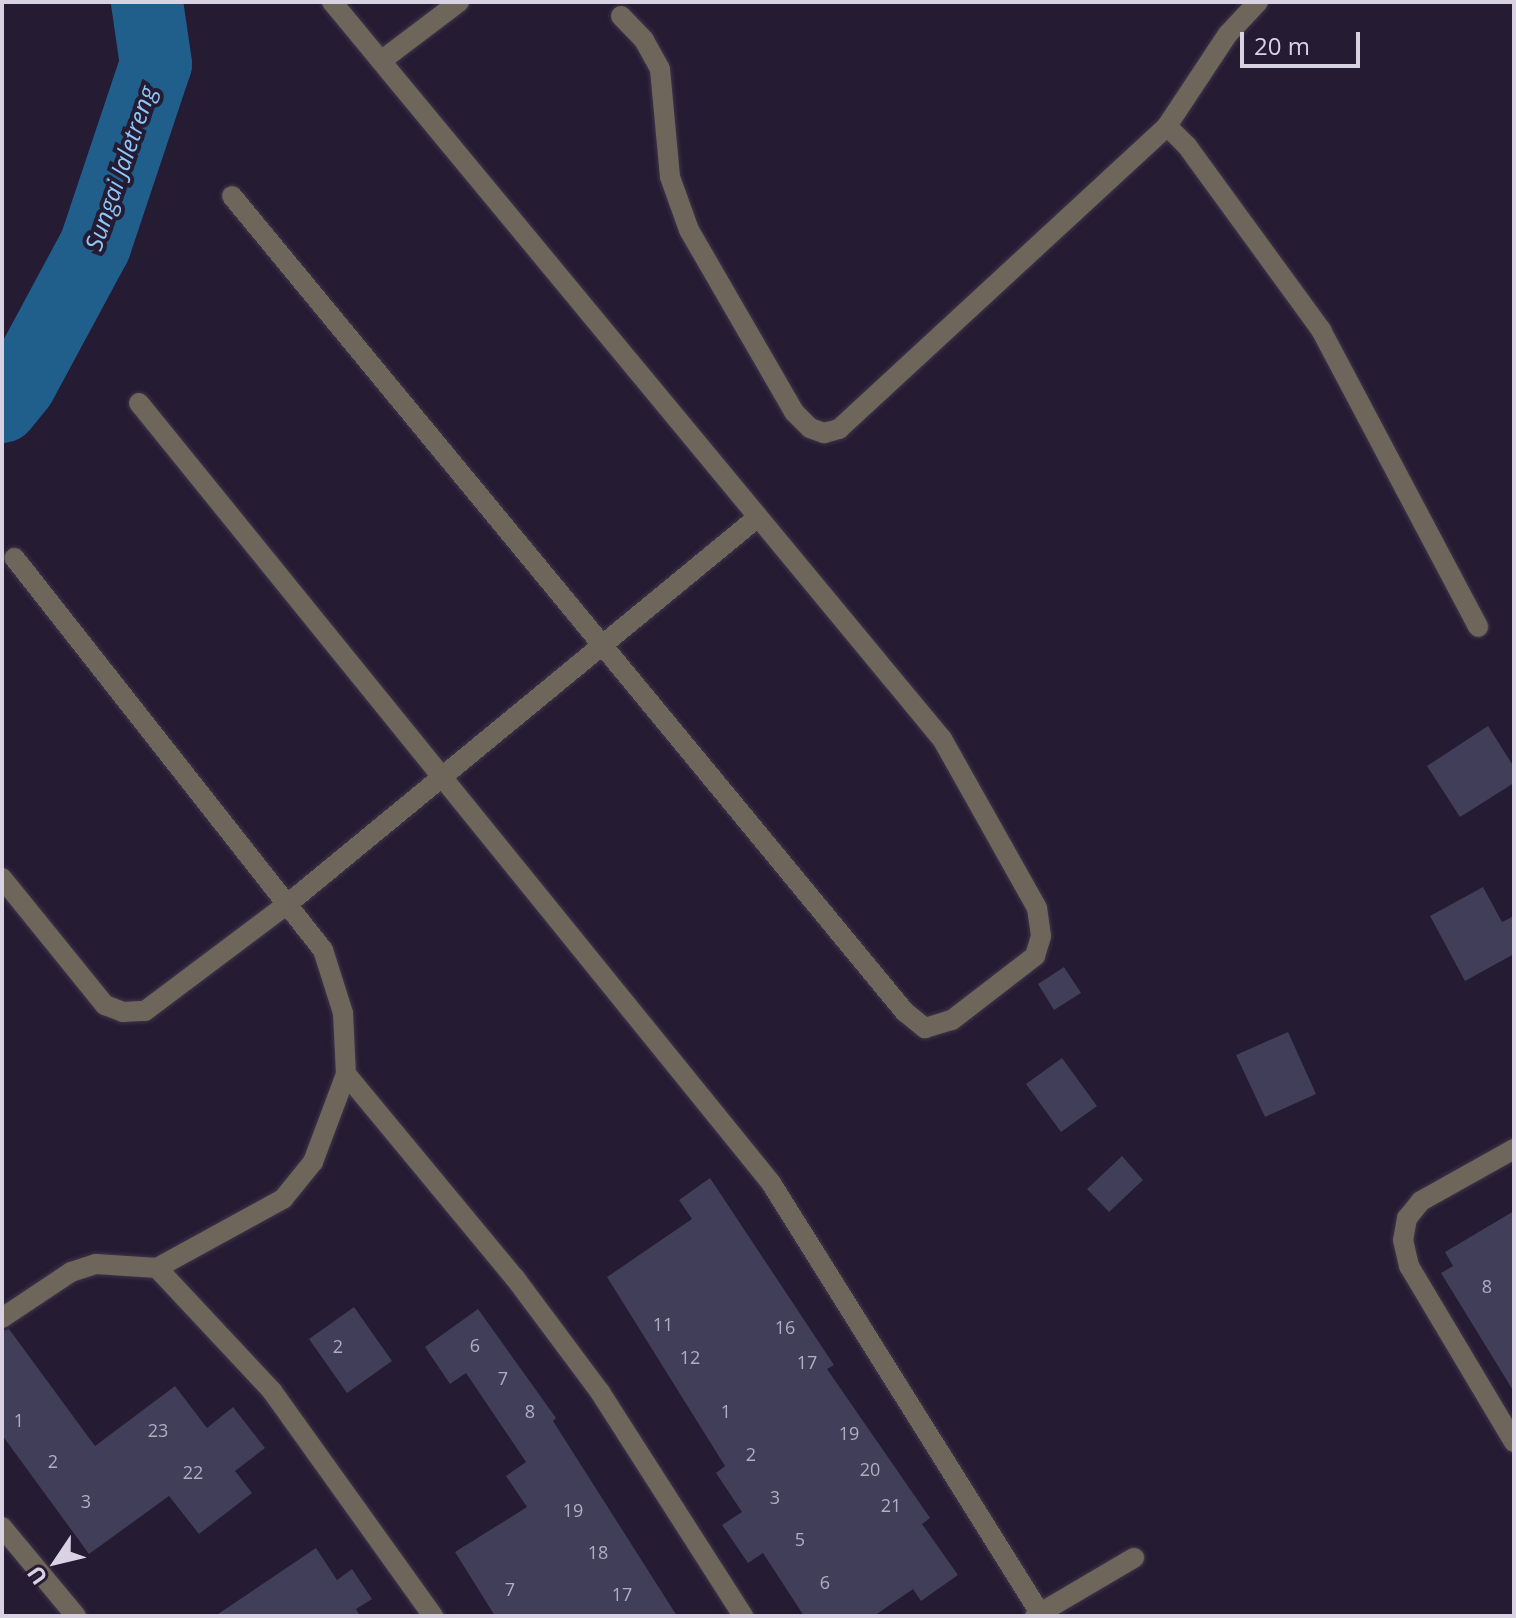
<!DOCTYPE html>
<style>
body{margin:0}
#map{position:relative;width:1516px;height:1618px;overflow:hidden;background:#251b32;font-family:"Open Sans",sans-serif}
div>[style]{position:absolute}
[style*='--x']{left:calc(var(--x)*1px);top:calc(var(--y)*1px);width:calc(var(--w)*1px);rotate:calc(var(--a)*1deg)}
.river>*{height:72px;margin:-36px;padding:0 36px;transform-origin:36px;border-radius:36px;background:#205e8c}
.building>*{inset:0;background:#403e59}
.roads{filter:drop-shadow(0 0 2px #3e354b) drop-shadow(0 0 2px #3e354b)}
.minor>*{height:20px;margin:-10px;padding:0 10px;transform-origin:10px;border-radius:10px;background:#6f665b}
span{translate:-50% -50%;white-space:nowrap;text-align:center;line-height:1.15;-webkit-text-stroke:8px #251b32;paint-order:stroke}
.number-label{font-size:18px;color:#b2adc0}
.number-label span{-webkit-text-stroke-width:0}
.water-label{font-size:24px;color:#8fc8f9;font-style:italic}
.frame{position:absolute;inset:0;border:4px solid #d8d2e2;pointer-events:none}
.north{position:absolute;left:16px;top:1522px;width:80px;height:80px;-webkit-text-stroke:6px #251b32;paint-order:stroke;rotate:235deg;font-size:22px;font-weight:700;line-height:32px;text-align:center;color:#d8d2e2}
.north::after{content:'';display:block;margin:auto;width:28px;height:36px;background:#d8d2e2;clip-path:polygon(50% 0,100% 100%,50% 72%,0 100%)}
.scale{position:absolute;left:1240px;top:32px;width:120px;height:36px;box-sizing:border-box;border:4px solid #d8d2e2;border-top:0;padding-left:10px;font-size:24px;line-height:28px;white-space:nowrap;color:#d8d2e2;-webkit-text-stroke:6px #251b32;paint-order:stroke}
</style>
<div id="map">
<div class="river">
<i style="--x:2;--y:407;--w:28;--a:-51"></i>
<i style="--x:20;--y:385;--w:158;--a:-61.7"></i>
<i style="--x:95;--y:246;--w:192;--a:-71.5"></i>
<i style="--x:156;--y:64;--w:63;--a:-98.3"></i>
</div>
<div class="building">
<i style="clip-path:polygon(1488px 726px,1514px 767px,1514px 783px,1460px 817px,1427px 766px)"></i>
<i style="clip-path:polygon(1483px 887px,1502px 922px,1514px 916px,1514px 954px,1465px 981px,1430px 916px)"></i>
<i style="clip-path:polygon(1064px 967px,1081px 993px,1054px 1010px,1038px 984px)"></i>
<i style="clip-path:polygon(1288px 1032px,1316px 1094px,1265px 1117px,1236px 1055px)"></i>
<i style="clip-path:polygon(1062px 1058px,1097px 1106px,1061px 1132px,1026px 1084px)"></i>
<i style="clip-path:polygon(1122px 1156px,1143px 1180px,1109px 1212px,1087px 1189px)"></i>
<i style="clip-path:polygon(710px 1178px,834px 1365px,827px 1369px,930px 1518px,922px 1524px,958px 1575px,921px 1601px,913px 1589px,874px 1616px,804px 1616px,763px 1553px,748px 1563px,722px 1525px,742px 1512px,716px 1473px,725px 1466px,607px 1277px,692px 1219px,679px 1200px)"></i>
<i style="clip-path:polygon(1514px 1211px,1514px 1392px,1441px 1273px,1453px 1266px,1445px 1252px)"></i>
<i style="clip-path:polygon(354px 1307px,392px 1361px,347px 1393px,309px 1339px)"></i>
<i style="clip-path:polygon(478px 1309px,556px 1418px,553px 1421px,677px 1616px,495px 1616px,455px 1552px,527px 1507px,506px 1476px,526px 1462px,466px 1373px,450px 1384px,425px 1347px)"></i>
<i style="clip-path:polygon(9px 1329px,95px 1446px,175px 1386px,207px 1428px,233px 1407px,265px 1448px,235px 1471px,252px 1493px,199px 1534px,169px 1496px,89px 1554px,2px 1435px,2px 1331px)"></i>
<i style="clip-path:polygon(316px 1548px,337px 1580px,352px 1569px,372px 1599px,356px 1609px,360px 1616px,215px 1616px)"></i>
</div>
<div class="roads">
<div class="minor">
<i style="--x:621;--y:16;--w:33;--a:46"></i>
<i style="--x:644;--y:40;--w:33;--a:61"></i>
<i style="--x:660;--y:69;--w:108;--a:84.7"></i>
<i style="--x:670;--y:177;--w:56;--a:70.3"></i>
<i style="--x:689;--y:230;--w:210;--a:60"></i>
<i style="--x:794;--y:412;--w:23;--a:45"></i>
<i style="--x:810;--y:428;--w:15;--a:20"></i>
<i style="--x:824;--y:433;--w:16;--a:-15"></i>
<i style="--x:839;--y:429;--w:447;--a:-42.7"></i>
<i style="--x:1167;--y:126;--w:28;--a:45"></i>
<i style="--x:1187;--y:146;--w:228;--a:53.9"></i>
<i style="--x:1321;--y:330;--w:336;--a:62.1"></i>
<i style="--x:381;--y:61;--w:98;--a:-37.1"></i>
<i style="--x:1167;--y:126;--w:110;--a:-56.5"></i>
<i style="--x:1228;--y:34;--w:44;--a:-46.8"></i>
<i style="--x:232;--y:196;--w:1058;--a:50.49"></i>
<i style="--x:905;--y:1012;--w:26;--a:39"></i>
<i style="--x:925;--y:1028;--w:28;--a:-17"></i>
<i style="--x:952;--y:1020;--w:105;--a:-37.6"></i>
<i style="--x:1035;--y:956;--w:21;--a:-73"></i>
<i style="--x:1041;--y:936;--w:28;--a:-98"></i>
<i style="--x:1037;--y:908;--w:194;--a:-119.3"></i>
<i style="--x:942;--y:739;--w:957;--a:-129.61"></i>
<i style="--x:139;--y:403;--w:1004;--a:50.98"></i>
<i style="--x:771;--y:1183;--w:507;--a:57.97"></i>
<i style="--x:2;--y:878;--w:164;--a:51"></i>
<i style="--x:105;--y:1005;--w:19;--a:21"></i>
<i style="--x:123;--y:1012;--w:22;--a:-3"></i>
<i style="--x:145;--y:1011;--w:181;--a:-36.9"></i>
<i style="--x:290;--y:902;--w:606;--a:-39.44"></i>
<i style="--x:346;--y:1074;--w:265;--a:50.4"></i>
<i style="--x:515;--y:1278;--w:142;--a:53.3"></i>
<i style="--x:600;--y:1392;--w:266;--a:57.4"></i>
<i style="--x:1514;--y:1149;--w:107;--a:150.8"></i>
<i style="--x:1421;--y:1201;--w:22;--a:129"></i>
<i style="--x:1407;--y:1218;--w:22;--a:100"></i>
<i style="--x:1403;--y:1240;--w:27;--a:77"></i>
<i style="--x:1409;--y:1266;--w:205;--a:59.2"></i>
<i style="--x:157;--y:1268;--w:168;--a:46.9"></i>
<i style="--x:272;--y:1391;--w:277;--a:54.4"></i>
<i style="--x:2;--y:1318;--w:83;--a:-33.7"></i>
<i style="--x:71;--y:1272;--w:26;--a:-18"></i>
<i style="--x:96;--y:1264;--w:61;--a:3.8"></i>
<i style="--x:157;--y:1268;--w:144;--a:-28.7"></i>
<i style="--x:283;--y:1199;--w:48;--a:-51"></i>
<i style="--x:313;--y:1162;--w:94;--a:-69.4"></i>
<i style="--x:346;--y:1074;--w:61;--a:-92.8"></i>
<i style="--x:343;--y:1013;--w:66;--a:-107.6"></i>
<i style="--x:323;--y:950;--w:499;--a:-128.2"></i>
<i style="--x:2;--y:1527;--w:116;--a:50.3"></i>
<i style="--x:1035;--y:1616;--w:115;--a:-30.4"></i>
</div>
</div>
<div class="number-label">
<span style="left:1487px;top:1286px">8</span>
<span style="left:663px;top:1324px">11</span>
<span style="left:785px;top:1327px">16</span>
<span style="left:475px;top:1345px">6</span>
<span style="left:338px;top:1346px">2</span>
<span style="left:690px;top:1357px">12</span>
<span style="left:807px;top:1362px">17</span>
<span style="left:503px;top:1378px">7</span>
<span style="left:530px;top:1411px">8</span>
<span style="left:726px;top:1411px">1</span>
<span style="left:19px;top:1420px">1</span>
<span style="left:158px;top:1430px">23</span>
<span style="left:849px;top:1433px">19</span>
<span style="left:751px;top:1454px">2</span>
<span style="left:53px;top:1461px">2</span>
<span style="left:870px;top:1469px">20</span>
<span style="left:193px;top:1472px">22</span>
<span style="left:775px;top:1497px">3</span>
<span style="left:86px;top:1501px">3</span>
<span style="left:891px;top:1505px">21</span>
<span style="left:573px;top:1510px">19</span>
<span style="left:800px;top:1539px">5</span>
<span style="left:598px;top:1552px">18</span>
<span style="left:825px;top:1582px">6</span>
<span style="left:510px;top:1589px">7</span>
<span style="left:622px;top:1594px">17</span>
</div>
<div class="water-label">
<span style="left:120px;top:168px;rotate:-71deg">Sungai Jaletreng</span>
</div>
<div class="frame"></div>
<div class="north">U</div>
<div class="scale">20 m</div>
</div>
